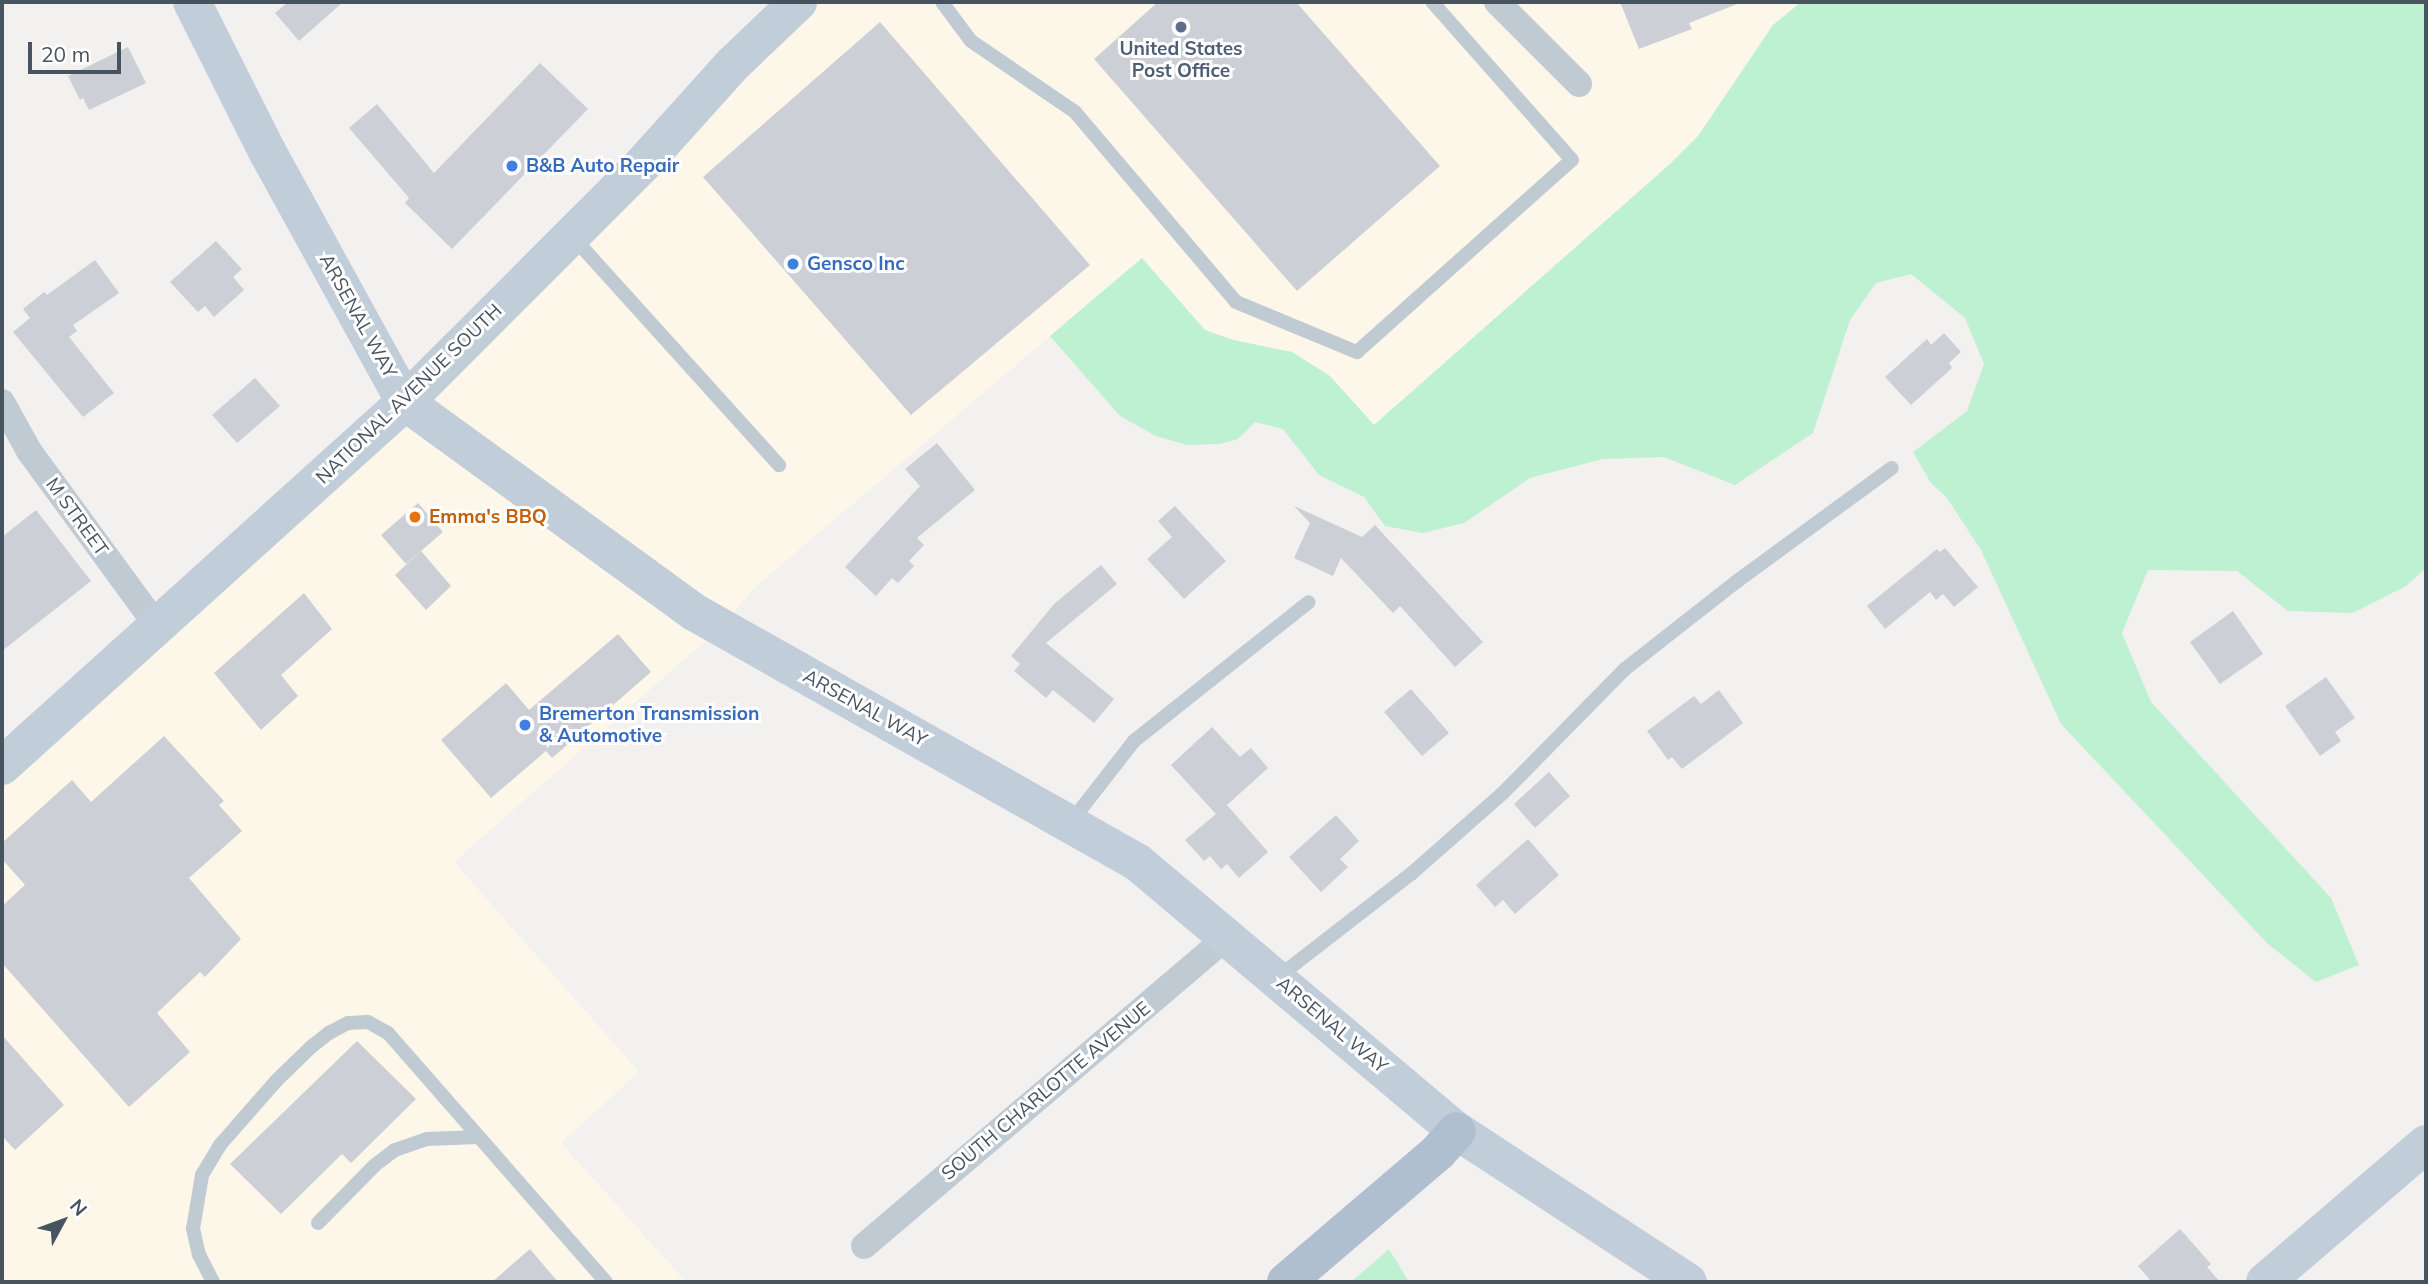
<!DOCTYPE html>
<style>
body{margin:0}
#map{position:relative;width:2428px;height:1284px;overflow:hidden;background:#f3f0f0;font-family:Mulish,sans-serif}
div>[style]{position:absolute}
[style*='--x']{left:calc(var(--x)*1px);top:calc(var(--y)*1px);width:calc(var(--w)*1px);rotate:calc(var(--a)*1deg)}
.commercial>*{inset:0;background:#fdf7ea}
.green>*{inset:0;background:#bdf1d2}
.building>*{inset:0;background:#cccfd5}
.lane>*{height:14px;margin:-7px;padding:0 7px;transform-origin:7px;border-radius:7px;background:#c0cad2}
.street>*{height:26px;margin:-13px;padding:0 13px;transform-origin:13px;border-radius:13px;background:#c0cad2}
.secondary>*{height:38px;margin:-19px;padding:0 19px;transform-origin:19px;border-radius:19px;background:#c2cdda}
.primary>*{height:38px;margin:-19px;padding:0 19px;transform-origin:19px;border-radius:19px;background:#afbfd0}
.dots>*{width:19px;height:19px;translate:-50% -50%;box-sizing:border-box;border:4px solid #fff;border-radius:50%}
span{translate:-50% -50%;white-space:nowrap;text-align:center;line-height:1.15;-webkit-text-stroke:6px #fff;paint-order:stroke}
.service-label{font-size:19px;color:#4e5e75;font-weight:700}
.shop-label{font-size:19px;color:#366cbe;font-weight:700}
.left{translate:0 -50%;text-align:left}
.street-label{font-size:19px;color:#47535f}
.food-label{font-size:19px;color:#c56008;font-weight:700}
.frame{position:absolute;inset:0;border:4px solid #47535f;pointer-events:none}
.north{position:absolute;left:28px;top:1186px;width:70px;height:70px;-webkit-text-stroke:5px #fff;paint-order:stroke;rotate:49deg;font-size:19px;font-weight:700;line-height:28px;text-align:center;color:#47535f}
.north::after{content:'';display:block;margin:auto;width:24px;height:32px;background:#47535f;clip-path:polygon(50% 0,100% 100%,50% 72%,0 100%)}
.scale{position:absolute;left:28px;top:42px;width:93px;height:32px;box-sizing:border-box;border:4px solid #47535f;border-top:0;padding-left:9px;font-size:21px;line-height:24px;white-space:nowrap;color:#47535f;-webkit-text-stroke:5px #fff;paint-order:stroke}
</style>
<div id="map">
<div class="commercial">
<i style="clip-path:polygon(798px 2px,1801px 2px,1773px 25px,1698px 136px,1670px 164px,1374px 425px,1330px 376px,1292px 352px,1233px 340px,1205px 330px,1142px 258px,755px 587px,720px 628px,454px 862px,639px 1072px,561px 1143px,686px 1282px,2px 1282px,2px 765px,406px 414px,515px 480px,432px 396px)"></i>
</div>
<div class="green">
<i style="clip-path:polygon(1801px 2px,2426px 2px,2426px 568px,2406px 586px,2353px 613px,2288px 611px,2237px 571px,2148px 570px,2122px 633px,2151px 702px,2331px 898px,2359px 965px,2316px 982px,2268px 944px,2061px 724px,1981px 550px,1947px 498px,1931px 483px,1913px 452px,1967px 411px,1984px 364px,1965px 318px,1911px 274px,1876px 283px,1850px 320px,1813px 433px,1735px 485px,1664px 457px,1603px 459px,1530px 478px,1464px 523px,1423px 533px,1385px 526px,1364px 497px,1319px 475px,1283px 429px,1255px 422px,1238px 439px,1220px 444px,1187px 445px,1156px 436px,1120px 416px,1050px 336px,1142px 258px,1205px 330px,1233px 340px,1292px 352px,1330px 376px,1374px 425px,1670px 164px,1698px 136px,1773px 25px)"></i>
<i style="clip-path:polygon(1389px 1249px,1409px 1282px,1351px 1282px)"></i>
</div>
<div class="building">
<i style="clip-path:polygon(288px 2px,343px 2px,299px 41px,275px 13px)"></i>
<i style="clip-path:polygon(1158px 2px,1296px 2px,1440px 166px,1297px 291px,1094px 59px)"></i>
<i style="clip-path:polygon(1620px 2px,1740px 2px,1740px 3px,1689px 23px,1692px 29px,1639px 49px)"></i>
<i style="clip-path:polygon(880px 22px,1090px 265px,911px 415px,703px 177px)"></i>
<i style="clip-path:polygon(128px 47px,146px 83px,89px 110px,83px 98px,80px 100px,68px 76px)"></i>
<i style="clip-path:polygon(540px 63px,588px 109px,452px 249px,405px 203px,409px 198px,349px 128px,377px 104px,434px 173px)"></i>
<i style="clip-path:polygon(216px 241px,242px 269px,233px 277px,244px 290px,214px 317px,205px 306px,198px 312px,170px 282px)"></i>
<i style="clip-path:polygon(95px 260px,119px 293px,73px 325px,77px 331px,69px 337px,114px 393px,83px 417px,13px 332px,30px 318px,23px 309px,44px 292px,47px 295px)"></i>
<i style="clip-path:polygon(1944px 333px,1961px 352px,1949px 363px,1952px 368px,1911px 405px,1885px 377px,1927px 339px,1931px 345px)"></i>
<i style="clip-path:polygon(255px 378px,280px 406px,237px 443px,212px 415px)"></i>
<i style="clip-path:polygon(937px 443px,975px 490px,917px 538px,924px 545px,909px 561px,914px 566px,898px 583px,892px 578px,876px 596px,845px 567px,920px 486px,905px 469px)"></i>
<i style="clip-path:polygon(418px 503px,443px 532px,406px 564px,381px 535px)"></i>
<i style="clip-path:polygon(1175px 506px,1226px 561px,1184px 599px,1147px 559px,1172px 537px,1158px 521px)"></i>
<i style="clip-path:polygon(1294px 506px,1362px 537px,1375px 525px,1483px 642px,1455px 667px,1400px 606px,1393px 613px,1341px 558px,1333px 576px,1294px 558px,1310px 523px)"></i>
<i style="clip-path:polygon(36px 510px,91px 581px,2px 651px,2px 537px)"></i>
<i style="clip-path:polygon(1945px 548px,1978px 587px,1954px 607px,1943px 594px,1936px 600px,1930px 592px,1885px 629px,1867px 606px,1937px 549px,1940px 552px)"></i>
<i style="clip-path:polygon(421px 551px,451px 586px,426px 610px,395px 575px)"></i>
<i style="clip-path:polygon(1101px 565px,1117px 584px,1046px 643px,1114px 699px,1094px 723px,1053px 690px,1046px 698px,1014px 671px,1020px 664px,1011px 656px,1054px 604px)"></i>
<i style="clip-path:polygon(304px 593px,332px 629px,281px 675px,298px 696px,261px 730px,214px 673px)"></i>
<i style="clip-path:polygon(2233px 611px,2263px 654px,2220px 684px,2190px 642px)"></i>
<i style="clip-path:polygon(618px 634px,651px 672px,552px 758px,546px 751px,491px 798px,441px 740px,506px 683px,529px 710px)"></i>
<i style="clip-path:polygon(2326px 677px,2355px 718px,2335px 732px,2341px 741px,2320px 756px,2285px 706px)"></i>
<i style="clip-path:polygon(1411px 689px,1449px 733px,1422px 756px,1384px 712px)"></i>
<i style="clip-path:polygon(1719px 690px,1743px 723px,1682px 769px,1672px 757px,1668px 760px,1647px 731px,1694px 696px,1701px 704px)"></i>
<i style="clip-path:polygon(1212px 727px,1240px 757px,1251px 748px,1268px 768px,1227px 805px,1268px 852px,1239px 878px,1227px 864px,1221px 869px,1210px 856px,1204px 861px,1185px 840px,1216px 814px,1171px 765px)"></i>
<i style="clip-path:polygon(164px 736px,224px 801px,219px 805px,242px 831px,189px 878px,241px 939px,205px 977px,200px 972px,157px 1013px,190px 1052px,129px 1107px,2px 963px,2px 906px,25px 885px,2px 859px,2px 843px,72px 780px,91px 802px)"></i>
<i style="clip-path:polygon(1549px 772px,1570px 796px,1535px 828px,1514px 804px)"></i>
<i style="clip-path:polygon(1336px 815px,1359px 841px,1340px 859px,1348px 867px,1321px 892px,1289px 857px)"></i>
<i style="clip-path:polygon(1528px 839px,1559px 875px,1515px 914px,1503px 900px,1495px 907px,1476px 885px)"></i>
<i style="clip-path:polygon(2px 1035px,64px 1105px,15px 1150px,2px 1136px)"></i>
<i style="clip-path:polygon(357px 1041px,416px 1099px,351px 1163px,342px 1154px,281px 1214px,230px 1164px)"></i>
<i style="clip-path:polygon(2180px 1229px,2211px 1264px,2207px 1267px,2220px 1282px,2152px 1282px,2138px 1266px)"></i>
<i style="clip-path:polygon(530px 1249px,558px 1282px,492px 1282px)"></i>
</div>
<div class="lane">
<i style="--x:942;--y:2;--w:49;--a:53.4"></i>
<i style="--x:971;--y:41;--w:126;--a:34.3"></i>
<i style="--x:1075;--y:112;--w:249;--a:49.7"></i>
<i style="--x:1236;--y:302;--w:131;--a:22.5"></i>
<i style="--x:1357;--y:352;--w:288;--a:-41.8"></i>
<i style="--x:1572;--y:160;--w:211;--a:-131.5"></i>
<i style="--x:572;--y:236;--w:309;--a:47.9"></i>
<i style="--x:1070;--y:823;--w:104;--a:-52"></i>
<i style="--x:1134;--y:741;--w:223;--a:-38.5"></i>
<i style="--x:1278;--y:977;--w:168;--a:-37.8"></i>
<i style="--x:1411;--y:874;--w:124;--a:-41.4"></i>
<i style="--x:1504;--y:792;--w:173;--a:-45.5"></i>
<i style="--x:1625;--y:669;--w:141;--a:-38.1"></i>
<i style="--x:1736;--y:582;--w:193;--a:-36.2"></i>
<i style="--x:318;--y:1223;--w:81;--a:-45.5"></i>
<i style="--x:375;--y:1165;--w:25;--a:-37"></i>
<i style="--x:395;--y:1150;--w:34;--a:-19"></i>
<i style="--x:427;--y:1139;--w:51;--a:-2.2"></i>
<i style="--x:213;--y:1282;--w:30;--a:-117"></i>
<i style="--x:199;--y:1255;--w:27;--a:-103"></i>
<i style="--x:193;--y:1229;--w:55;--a:-80.5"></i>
<i style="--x:202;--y:1175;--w:35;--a:-59"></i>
<i style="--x:220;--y:1145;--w:86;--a:-48.8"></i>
<i style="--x:277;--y:1080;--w:47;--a:-44.1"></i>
<i style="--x:311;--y:1047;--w:23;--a:-38"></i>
<i style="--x:329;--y:1033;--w:21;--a:-28"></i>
<i style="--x:348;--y:1023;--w:20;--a:-3"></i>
<i style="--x:368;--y:1022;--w:23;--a:29"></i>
<i style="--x:388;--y:1033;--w:331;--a:48.8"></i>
</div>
<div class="street">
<i style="--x:1497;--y:2;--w:116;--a:45"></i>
<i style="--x:2;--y:402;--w:56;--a:61.1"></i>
<i style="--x:29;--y:451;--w:218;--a:53.8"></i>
<i style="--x:864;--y:1246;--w:478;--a:-40.4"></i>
</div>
<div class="secondary">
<i style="--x:192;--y:2;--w:169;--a:63.3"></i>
<i style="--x:268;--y:153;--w:284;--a:61.2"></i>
<i style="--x:405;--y:402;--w:357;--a:36"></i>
<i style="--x:694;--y:612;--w:509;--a:29.44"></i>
<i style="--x:1137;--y:862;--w:418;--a:40.1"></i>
<i style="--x:1457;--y:1131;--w:276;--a:33.2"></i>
<i style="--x:2;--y:766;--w:543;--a:-42.09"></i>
<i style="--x:405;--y:402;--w:335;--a:-45"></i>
<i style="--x:642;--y:165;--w:136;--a:-48"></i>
<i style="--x:733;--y:64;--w:90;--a:-43.6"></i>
<i style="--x:2265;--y:1282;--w:212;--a:-40.6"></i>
</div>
<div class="primary">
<i style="--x:1286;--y:1282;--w:200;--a:-40.5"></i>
<i style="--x:1438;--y:1152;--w:28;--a:-48"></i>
</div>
<div class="dots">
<i style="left:1181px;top:27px;background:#5c6f8a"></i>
<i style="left:512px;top:166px;background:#3f7fe0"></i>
<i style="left:793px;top:264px;background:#3f7fe0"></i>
<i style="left:415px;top:517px;background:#e8710a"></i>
<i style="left:525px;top:725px;background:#3f7fe0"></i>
</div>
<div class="service-label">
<span style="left:1181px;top:60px">United States<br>Post Office</span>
</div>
<div class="shop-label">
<span class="left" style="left:526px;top:166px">B&amp;B Auto Repair</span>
<span class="left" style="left:807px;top:264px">Gensco Inc</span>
<span class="left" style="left:539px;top:725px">Bremerton Transmission<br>&amp; Automotive</span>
</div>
<div class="street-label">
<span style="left:358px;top:316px;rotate:61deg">ARSENAL WAY</span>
<span style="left:409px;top:394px;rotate:-44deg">NATIONAL AVENUE SOUTH</span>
<span style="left:77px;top:517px;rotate:54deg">M STREET</span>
<span style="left:865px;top:708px;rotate:29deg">ARSENAL WAY</span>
<span style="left:1332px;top:1025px;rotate:40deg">ARSENAL WAY</span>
<span style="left:1046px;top:1091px;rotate:-40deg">SOUTH CHARLOTTE AVENUE</span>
</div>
<div class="food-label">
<span class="left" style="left:429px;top:517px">Emma's BBQ</span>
</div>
<div class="frame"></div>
<div class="north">N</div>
<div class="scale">20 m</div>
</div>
